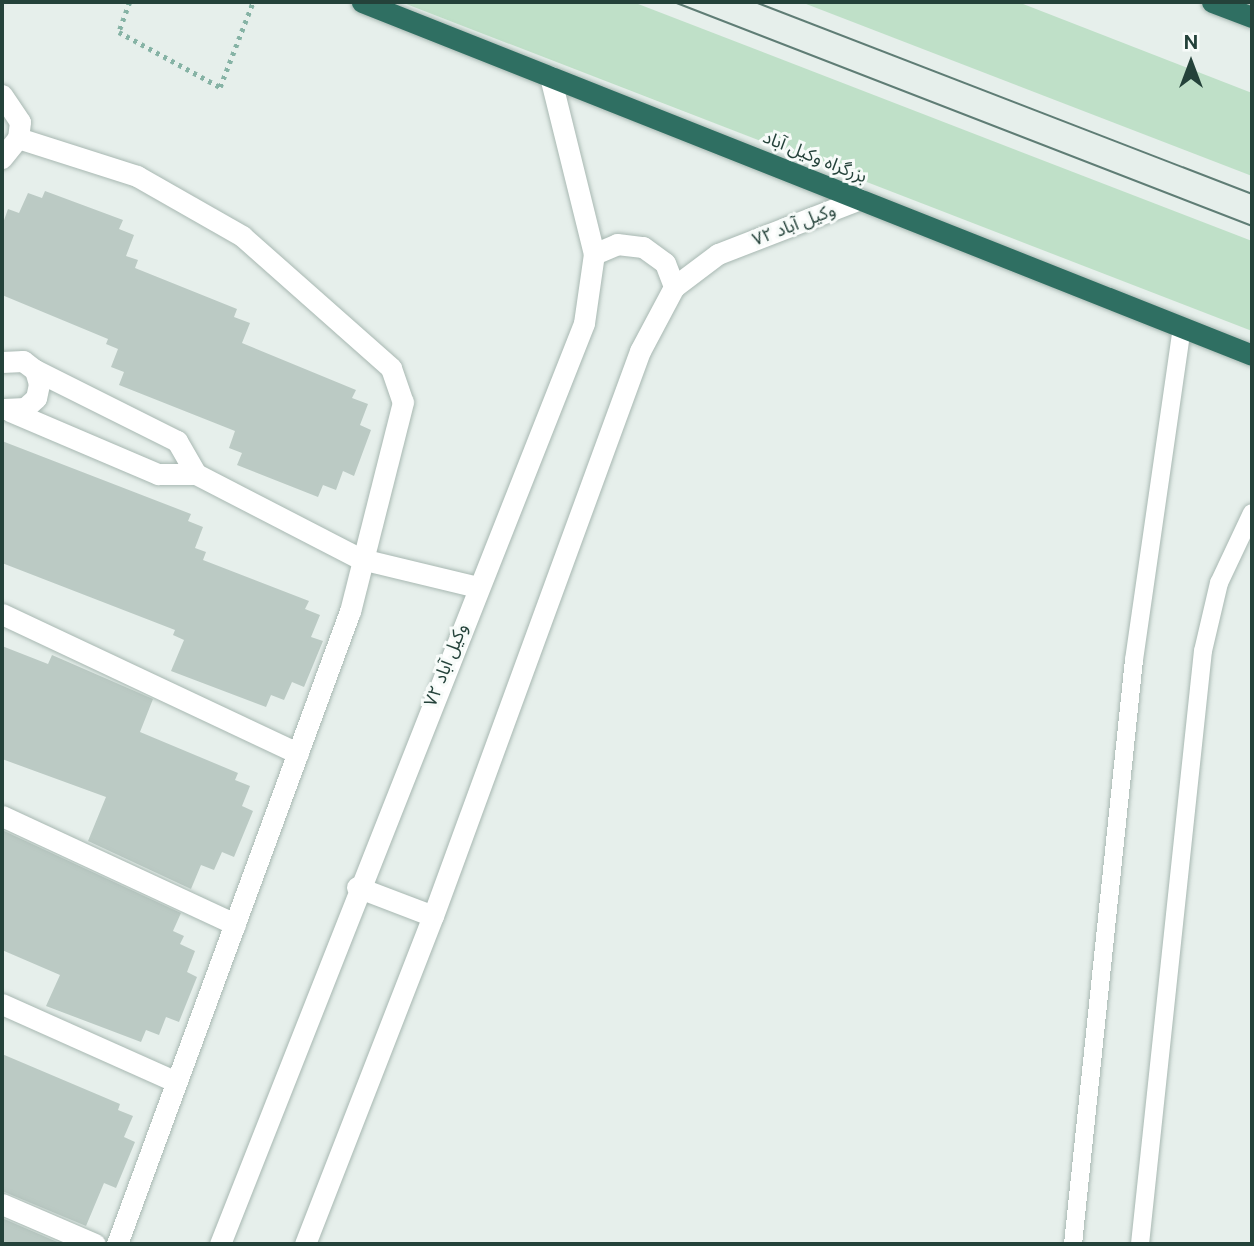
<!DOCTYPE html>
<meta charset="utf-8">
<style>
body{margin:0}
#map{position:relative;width:1254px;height:1246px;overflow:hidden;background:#e6efeb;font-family:"Public Sans","Noto Sans Arabic",sans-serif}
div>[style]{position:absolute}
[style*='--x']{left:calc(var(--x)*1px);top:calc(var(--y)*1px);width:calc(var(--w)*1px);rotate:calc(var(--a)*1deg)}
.green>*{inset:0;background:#bfe0c8}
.building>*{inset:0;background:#bbcac4}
.path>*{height:4.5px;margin-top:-2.25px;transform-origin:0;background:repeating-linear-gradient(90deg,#86b3a5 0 3.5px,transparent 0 8.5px)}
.roads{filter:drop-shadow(0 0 2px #a8b8b2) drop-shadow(0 0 2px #a8b8b2)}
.lane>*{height:18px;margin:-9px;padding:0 9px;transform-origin:9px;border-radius:9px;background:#fff}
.street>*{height:21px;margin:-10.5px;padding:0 10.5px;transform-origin:10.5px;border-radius:10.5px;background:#fff}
.highway>*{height:21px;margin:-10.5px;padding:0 10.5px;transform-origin:10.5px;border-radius:10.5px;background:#2f6f62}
.tram>*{height:2px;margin:-1px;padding:0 1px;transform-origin:1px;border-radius:1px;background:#5f7d75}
span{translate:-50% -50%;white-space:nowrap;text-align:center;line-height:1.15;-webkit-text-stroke:6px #f7fbf9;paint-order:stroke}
.street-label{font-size:18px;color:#24423a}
.frame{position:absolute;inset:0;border:4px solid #24423a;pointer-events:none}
.north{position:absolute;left:1156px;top:28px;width:70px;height:70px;-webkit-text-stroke:5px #f7fbf9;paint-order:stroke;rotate:0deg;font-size:19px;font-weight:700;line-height:28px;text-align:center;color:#24423a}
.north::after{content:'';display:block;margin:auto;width:24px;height:32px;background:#24423a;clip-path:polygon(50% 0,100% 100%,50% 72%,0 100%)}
</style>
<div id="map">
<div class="green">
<i style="clip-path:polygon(401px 2px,633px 2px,1252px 241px,1252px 331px)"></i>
<i style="clip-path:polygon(801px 2px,1018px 2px,1252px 93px,1252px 176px)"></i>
</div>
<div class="building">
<i style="clip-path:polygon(45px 191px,123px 220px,119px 229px,134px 235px,126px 256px,138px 260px,135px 268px,237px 309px,234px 317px,250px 323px,242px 343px,356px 390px,352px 398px,368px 404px,360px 425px,371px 430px,354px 476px,343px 471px,336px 490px,323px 485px,318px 497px,237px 465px,242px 453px,229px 448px,235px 431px,119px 385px,124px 372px,111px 367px,118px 349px,106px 344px,108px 339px,2px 295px,2px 226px,8px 209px,19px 213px,28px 193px,42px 198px)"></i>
<i style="clip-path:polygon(2px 441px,191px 514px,188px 521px,203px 527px,195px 548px,206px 552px,203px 560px,309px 601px,305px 609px,320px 615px,311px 637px,323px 641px,304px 687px,292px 682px,284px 700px,271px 695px,266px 707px,171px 671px,184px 640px,173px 635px,175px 630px,2px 563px)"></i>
<i style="clip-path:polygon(2px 646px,48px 664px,52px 655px,153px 699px,140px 732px,238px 773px,235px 780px,250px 786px,242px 806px,253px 811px,234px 857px,222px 852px,214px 870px,201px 865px,191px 889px,88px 841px,106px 797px,2px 759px)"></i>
<i style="clip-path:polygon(2px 830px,181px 913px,173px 931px,184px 936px,180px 944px,195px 951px,187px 972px,197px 977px,179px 1022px,166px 1017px,159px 1035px,146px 1030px,141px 1042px,46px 1006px,60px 975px,2px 950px)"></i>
<i style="clip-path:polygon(2px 1054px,120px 1104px,118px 1110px,133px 1116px,124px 1137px,135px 1142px,116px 1188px,104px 1183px,86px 1226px,2px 1191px)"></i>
<i style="clip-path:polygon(2px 1218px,62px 1244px,2px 1244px)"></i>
</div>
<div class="path">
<i style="--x:130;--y:2;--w:32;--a:110"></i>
<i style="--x:119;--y:32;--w:115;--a:28.6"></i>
<i style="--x:220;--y:87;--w:91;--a:-68.8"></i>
</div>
<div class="roads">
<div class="lane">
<i style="--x:1073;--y:1244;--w:587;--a:-84.04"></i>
<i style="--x:1134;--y:660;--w:336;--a:-81.8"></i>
<i style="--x:1140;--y:1244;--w:596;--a:-83.94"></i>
<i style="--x:1203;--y:651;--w:70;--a:-76.8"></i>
<i style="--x:1219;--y:583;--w:77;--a:-64.8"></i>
</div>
<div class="street">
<i style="--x:2;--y:95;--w:32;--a:56"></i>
<i style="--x:20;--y:122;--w:16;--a:97"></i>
<i style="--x:18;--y:138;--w:26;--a:129"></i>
<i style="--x:18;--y:138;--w:125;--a:17.7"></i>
<i style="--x:137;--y:176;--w:121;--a:29.7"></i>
<i style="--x:242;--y:236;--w:199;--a:41.5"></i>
<i style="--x:391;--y:368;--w:36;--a:71"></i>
<i style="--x:403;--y:402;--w:216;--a:104.2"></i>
<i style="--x:350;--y:611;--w:675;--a:110.21"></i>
<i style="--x:594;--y:254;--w:25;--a:-23"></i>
<i style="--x:617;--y:244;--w:26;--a:7"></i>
<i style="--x:643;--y:247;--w:27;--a:36"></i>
<i style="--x:665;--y:263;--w:26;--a:69"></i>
<i style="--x:2;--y:362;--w:21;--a:-3"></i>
<i style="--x:23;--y:361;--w:15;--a:37"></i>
<i style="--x:35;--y:370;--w:15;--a:74"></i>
<i style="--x:39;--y:384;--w:14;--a:102"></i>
<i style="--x:36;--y:398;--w:15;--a:138"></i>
<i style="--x:25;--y:408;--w:21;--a:177"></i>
<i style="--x:35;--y:370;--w:159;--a:26.6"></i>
<i style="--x:177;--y:441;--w:38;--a:60"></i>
<i style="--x:10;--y:411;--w:161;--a:23.1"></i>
<i style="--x:158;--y:474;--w:38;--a:0"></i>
<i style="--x:196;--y:474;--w:186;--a:27.3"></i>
<i style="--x:361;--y:559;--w:120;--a:13.5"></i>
<i style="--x:2;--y:614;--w:327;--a:25.2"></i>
<i style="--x:2;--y:816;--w:257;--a:24.9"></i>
<i style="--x:357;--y:887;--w:81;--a:20.9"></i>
<i style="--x:2;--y:1004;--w:191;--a:24.1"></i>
<i style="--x:2;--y:1204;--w:101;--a:23.3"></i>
<i style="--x:220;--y:1244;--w:990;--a:-68.43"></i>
<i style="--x:584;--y:323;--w:70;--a:-81.8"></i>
<i style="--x:594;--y:254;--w:183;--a:-103.9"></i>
<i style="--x:305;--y:1244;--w:352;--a:-68.7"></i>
<i style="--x:433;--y:916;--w:602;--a:-69.88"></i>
<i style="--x:640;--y:351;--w:72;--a:-62"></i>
<i style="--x:674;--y:287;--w:55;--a:-36.9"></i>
<i style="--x:718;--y:254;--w:152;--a:-21.2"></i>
</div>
<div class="highway">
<i style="--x:362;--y:2;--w:957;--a:21.63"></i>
<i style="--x:1212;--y:2;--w:43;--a:20.6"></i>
</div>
</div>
<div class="tram">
<i style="--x:674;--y:2;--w:620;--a:21.18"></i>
<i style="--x:755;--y:2;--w:533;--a:21.12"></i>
</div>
<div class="street-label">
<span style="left:815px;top:157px;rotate:22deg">بزرگراه وکیل آباد</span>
<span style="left:794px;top:225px;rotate:-21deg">۷۲ وکیل آباد</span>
<span style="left:446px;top:665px;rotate:-68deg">۷۲ وکیل آباد</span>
</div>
<div class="frame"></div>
<div class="north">N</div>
</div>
